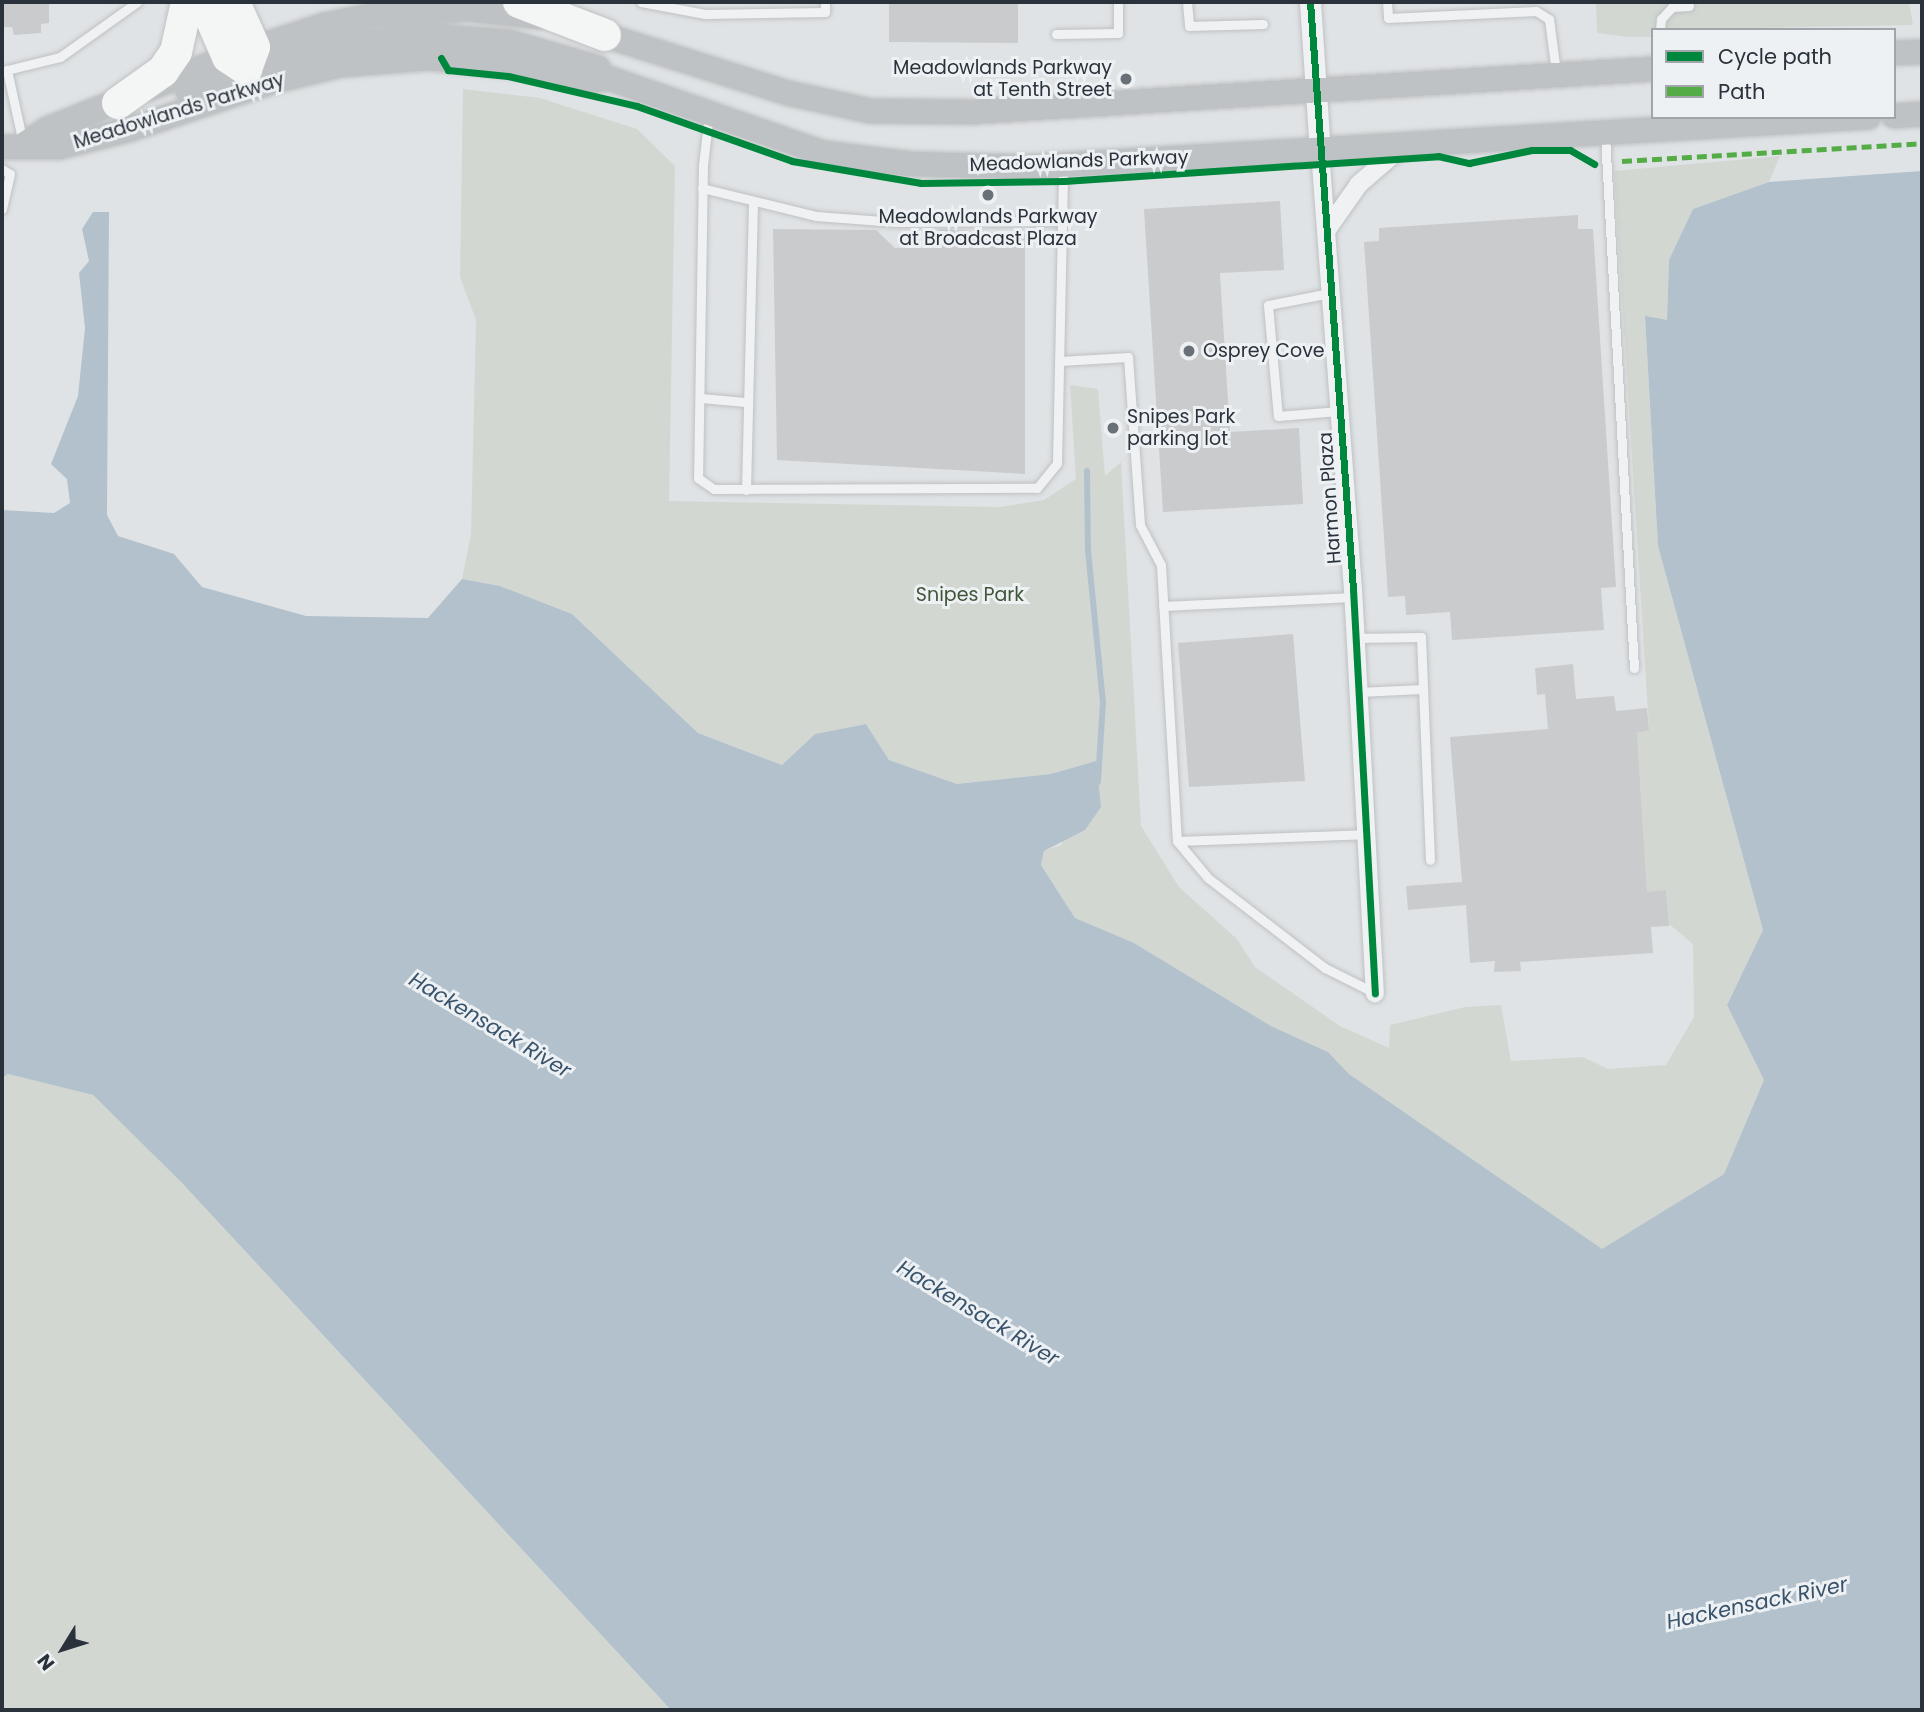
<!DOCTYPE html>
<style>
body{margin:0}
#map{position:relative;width:1924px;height:1712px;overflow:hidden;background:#e0e3e5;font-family:Poppins,sans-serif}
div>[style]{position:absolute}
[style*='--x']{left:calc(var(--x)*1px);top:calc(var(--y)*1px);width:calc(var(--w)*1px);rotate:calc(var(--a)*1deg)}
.green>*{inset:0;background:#d2d8d1}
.water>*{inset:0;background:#b2c1cc}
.stream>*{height:6px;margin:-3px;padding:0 3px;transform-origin:3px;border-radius:3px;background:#b2c1cc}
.building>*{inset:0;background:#c9cbcd}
.roads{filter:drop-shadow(0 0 2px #bfc1c3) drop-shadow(0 0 2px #bfc1c3)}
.service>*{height:9px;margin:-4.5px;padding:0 4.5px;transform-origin:4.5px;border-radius:4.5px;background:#eff1f2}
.minor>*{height:18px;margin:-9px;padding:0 9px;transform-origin:9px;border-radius:9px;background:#eff1f2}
.tertiary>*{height:21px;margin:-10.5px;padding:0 10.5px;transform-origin:10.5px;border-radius:10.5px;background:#eff1f2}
.secondary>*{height:24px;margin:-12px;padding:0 12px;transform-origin:12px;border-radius:12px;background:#bfc2c4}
.motorway>*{height:32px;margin:-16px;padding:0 16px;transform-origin:16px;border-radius:16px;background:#f4f5f5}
.quiet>*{height:5px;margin-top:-2.5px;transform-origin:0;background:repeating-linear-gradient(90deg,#53ac46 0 10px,transparent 0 15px)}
.cycleway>*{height:7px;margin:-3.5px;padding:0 3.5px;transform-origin:3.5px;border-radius:3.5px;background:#00873e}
.dots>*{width:19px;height:19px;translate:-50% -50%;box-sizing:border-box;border:4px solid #eef1f4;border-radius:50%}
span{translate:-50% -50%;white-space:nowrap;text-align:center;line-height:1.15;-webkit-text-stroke:6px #eef1f4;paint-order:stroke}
.poi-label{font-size:19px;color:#2a323c}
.right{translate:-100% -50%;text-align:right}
.left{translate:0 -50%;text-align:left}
.street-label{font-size:19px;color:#2a323c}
.park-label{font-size:19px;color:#415639}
.water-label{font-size:21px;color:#39536b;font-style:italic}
.frame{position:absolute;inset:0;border:4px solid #2a323c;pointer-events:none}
.legend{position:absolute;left:1651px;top:28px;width:245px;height:91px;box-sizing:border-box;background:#eef1f4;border:2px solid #a0a5aa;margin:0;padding:9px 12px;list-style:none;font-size:21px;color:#2a323c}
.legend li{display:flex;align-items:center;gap:14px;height:35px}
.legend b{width:35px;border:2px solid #a0a5aa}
.north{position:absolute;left:28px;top:1614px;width:70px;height:70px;-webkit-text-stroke:5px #eef1f4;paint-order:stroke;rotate:232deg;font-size:19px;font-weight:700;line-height:28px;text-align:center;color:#2a323c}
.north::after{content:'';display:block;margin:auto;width:24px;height:32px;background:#2a323c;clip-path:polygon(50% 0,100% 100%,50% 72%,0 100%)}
</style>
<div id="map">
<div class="green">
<i style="clip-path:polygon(1596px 2px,1909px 2px,1913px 25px,1653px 30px,1653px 37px,1629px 37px,1597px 33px)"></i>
<i style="clip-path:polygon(463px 89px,540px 98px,637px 129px,675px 166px,669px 501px,1000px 507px,1044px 500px,1076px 479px,1070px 385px,1098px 389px,1105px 476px,1121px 462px,1141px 826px,1179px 887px,1237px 939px,1255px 967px,1340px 1026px,1389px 1048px,1390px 1025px,1465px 1007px,1501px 1005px,1511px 1061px,1583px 1057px,1608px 1069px,1666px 1065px,1694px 1017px,1693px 944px,1669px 924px,1666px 891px,1647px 892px,1637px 733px,1649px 729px,1614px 171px,1780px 156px,1769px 182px,1693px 209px,1669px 260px,1667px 321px,1645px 317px,1658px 546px,1763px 930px,1727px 1005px,1764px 1080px,1724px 1174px,1602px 1250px,1349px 1074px,1328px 1052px,1271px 1026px,1134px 943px,1075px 918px,1041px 865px,1044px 851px,1061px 845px,1096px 761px,1051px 774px,957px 784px,889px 760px,866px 724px,815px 734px,782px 765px,698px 733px,572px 614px,500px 586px,462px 579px,471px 534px,476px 320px,460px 277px)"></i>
<i style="clip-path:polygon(8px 1074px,93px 1095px,182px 1183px,671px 1710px,2px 1710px,2px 1078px)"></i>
</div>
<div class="water">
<i style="clip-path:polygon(1922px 171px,1922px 1710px,671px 1710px,182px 1183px,93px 1095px,8px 1074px,2px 1078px,2px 510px,54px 513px,70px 503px,67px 479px,51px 464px,78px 396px,85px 328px,79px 273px,89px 261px,82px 229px,93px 212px,109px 212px,107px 515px,118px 536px,174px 554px,202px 587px,306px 616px,428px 618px,462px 579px,500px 586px,572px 614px,698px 733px,782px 765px,815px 734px,866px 724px,889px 760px,957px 784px,1051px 774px,1096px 761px,1101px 807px,1085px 830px,1044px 851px,1041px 865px,1075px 918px,1134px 943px,1271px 1026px,1328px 1052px,1349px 1074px,1602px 1249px,1724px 1174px,1764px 1080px,1727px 1005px,1763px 930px,1658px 546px,1645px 316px,1667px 320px,1669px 260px,1693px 209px,1769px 182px)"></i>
</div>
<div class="stream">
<i style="--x:1087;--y:471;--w:79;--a:89.3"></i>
<i style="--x:1088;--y:550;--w:153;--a:84.4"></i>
<i style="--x:1103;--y:702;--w:80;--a:93.6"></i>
</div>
<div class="building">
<i style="clip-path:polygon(2px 2px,49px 2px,49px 23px,41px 24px,41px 33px,14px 35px,12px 27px,2px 27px)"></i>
<i style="clip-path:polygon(889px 2px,1018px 2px,1018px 43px,889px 42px)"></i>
<i style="clip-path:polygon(1280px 201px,1284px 270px,1220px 273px,1230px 432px,1299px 428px,1303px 504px,1163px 512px,1144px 209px)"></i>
<i style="clip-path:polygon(1578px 215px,1578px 229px,1593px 229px,1616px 587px,1601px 588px,1604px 630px,1452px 640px,1450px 612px,1406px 615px,1405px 596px,1388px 597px,1364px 242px,1379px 241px,1379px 228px)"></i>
<i style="clip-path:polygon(773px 229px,876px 230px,895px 248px,926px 247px,940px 229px,1025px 234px,1025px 474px,777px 460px)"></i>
<i style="clip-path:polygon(1293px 634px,1305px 781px,1189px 787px,1178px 643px)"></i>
<i style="clip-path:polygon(1573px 664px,1576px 699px,1614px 696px,1616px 711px,1647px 708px,1649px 730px,1637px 733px,1647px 892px,1666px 890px,1669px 926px,1651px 927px,1653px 953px,1520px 962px,1521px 971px,1494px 972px,1495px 961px,1470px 963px,1466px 905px,1408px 910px,1406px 886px,1462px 882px,1450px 737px,1548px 729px,1545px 694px,1537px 695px,1535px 668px)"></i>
</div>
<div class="roads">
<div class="service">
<i style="--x:641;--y:2;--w:65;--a:10.6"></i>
<i style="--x:705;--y:14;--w:120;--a:-1"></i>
<i style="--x:825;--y:12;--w:10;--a:-90"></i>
<i style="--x:1187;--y:2;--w:24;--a:85"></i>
<i style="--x:1189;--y:26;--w:74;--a:-1.5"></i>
<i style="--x:1387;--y:2;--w:16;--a:86"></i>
<i style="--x:1388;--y:18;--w:148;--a:-2.7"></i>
<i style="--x:1536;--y:11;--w:15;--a:32"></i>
<i style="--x:1549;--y:19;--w:53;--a:82.5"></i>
<i style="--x:1660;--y:30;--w:11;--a:-85"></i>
<i style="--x:1661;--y:19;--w:16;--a:-47"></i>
<i style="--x:1672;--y:7;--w:17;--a:-3"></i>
<i style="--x:1056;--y:34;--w:62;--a:-0.9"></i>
<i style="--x:1118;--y:33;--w:31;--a:-90"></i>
<i style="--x:709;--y:114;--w:51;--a:96.7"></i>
<i style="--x:703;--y:165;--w:313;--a:90.9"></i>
<i style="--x:698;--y:478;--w:19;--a:35"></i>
<i style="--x:714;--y:489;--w:323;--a:-0.2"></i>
<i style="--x:1037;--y:488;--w:32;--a:-51"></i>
<i style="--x:1057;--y:463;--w:296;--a:-88.8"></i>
<i style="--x:1605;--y:135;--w:534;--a:86.89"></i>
<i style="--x:23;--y:143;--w:75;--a:-102.4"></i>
<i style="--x:7;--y:70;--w:55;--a:-13.8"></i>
<i style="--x:60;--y:57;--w:95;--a:-35.5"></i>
<i style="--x:2;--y:169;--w:9;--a:32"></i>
<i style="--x:10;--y:174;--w:36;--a:103"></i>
<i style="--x:702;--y:188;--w:117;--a:13.8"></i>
<i style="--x:816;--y:216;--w:80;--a:4.3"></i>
<i style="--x:896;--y:222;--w:169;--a:-0.3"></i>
<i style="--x:1330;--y:293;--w:63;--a:169"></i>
<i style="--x:1268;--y:305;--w:111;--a:84.9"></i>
<i style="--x:1278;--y:416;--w:61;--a:-4.7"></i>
<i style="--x:1060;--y:361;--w:68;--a:-3.4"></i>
<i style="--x:1128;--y:357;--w:168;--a:85.9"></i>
<i style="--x:1140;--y:525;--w:45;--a:62.3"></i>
<i style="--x:1161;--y:565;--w:276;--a:86.7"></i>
<i style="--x:1177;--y:841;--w:48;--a:50"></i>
<i style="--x:1208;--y:878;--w:148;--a:37.6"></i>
<i style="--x:1325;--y:968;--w:56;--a:26.6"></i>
<i style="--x:700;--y:398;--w:46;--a:5"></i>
<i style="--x:746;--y:490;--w:287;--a:-88.6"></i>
<i style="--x:1163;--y:606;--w:190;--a:-2.7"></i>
<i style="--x:1354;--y:638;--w:67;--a:-0.9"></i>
<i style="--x:1421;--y:637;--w:223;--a:87.7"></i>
<i style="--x:1358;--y:692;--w:65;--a:-2.6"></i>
<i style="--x:1177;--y:841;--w:187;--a:-2.1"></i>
</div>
<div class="minor">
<i style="--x:1320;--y:151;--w:439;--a:85.7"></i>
<i style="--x:1353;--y:589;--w:405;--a:86.9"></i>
<i style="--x:1326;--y:231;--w:57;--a:-54.9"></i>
<i style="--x:1359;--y:184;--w:58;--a:-40.8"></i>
</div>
<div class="tertiary">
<i style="--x:1310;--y:2;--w:149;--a:86.2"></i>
</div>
<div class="secondary">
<i style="--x:588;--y:30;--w:210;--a:17.5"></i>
<i style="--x:788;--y:93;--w:84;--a:12.4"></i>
<i style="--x:870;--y:111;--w:102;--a:0.6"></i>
<i style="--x:972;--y:112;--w:682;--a:-3.61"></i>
<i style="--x:1894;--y:53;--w:28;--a:-2"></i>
<i style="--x:188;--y:91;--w:152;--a:-17.2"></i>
<i style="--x:333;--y:46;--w:99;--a:-5.8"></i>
<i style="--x:431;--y:36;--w:78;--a:4.4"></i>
<i style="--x:509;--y:42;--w:93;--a:16.3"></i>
<i style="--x:1894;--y:116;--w:28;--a:-4"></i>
<i style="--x:23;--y:145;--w:30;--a:-33"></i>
<i style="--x:48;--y:129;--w:194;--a:-21.8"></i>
<i style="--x:228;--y:57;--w:102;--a:-18.3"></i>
<i style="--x:325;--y:25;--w:50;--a:-11.5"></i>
<i style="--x:374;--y:15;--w:94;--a:-3.7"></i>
<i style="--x:468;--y:9;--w:72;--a:6.3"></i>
<i style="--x:2;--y:147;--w:57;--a:0"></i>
<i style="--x:59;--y:147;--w:74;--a:-14"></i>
<i style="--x:131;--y:129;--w:151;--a:-18.6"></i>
<i style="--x:274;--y:81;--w:68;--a:-13.6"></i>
<i style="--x:340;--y:65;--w:89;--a:-4.5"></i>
<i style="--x:429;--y:58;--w:122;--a:5.2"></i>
<i style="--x:551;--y:69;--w:41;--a:17.1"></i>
<i style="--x:590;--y:81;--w:18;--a:-9"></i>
<i style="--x:608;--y:78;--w:228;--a:19.2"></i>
<i style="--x:823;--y:153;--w:88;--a:7.2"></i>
<i style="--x:910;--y:164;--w:115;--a:1.5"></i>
<i style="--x:1025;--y:167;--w:845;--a:-3.39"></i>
</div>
<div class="motorway">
<i style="--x:204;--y:2;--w:60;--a:66.4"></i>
<i style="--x:228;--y:57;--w:22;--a:34"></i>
<i style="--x:246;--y:69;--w:23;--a:-70"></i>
<i style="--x:254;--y:47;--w:49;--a:-114"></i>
<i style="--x:519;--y:2;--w:92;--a:21"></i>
<i style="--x:118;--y:103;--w:55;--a:-35.4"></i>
<i style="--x:163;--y:71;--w:23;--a:-56"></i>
<i style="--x:176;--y:52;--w:51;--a:-77.6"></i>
</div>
</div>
<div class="quiet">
<i style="--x:1622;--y:161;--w:301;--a:-3.4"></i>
</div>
<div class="cycleway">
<i style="--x:1310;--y:2;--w:589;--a:85.81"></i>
<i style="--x:1353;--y:589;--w:405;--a:86.9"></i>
<i style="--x:441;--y:58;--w:14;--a:60"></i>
<i style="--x:448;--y:70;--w:60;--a:5.7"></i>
<i style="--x:508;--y:76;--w:132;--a:13.1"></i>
<i style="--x:637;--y:106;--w:164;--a:19.5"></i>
<i style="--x:792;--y:161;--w:131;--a:9.7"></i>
<i style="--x:921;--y:183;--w:143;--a:-0.8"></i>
<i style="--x:1064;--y:181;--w:375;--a:-3.8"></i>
<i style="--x:1438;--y:156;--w:32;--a:13"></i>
<i style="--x:1469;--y:163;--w:64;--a:-11.7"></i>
<i style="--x:1532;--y:150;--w:38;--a:0"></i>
<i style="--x:1570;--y:150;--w:28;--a:30"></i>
</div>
<div class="dots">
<i style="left:1126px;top:79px;background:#6a7077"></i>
<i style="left:988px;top:195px;background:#6a7077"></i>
<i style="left:1189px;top:351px;background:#6a7077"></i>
<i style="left:1113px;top:428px;background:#6a7077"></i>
</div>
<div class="poi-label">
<span class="right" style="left:1112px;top:79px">Meadowlands Parkway<br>at Tenth Street</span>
<span style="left:988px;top:228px">Meadowlands Parkway<br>at Broadcast Plaza</span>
<span class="left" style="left:1203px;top:351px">Osprey Cove</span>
<span class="left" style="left:1127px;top:428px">Snipes Park<br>parking lot</span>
</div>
<div class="street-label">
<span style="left:179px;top:111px;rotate:-17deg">Meadowlands Parkway</span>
<span style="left:1079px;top:161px;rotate:-2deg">Meadowlands Parkway</span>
<span style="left:1330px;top:498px;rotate:-94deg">Harmon Plaza</span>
</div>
<div class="park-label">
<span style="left:970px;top:595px">Snipes Park</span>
</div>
<div class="water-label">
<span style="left:490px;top:1025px;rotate:31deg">Hackensack River</span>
<span style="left:978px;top:1313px;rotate:31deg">Hackensack River</span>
<span style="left:1757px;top:1603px;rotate:-12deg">Hackensack River</span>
</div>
<div class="frame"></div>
<ul class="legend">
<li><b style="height:9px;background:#00873e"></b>Cycle path</li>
<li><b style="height:9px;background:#53ac46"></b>Path</li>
</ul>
<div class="north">N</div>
</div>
